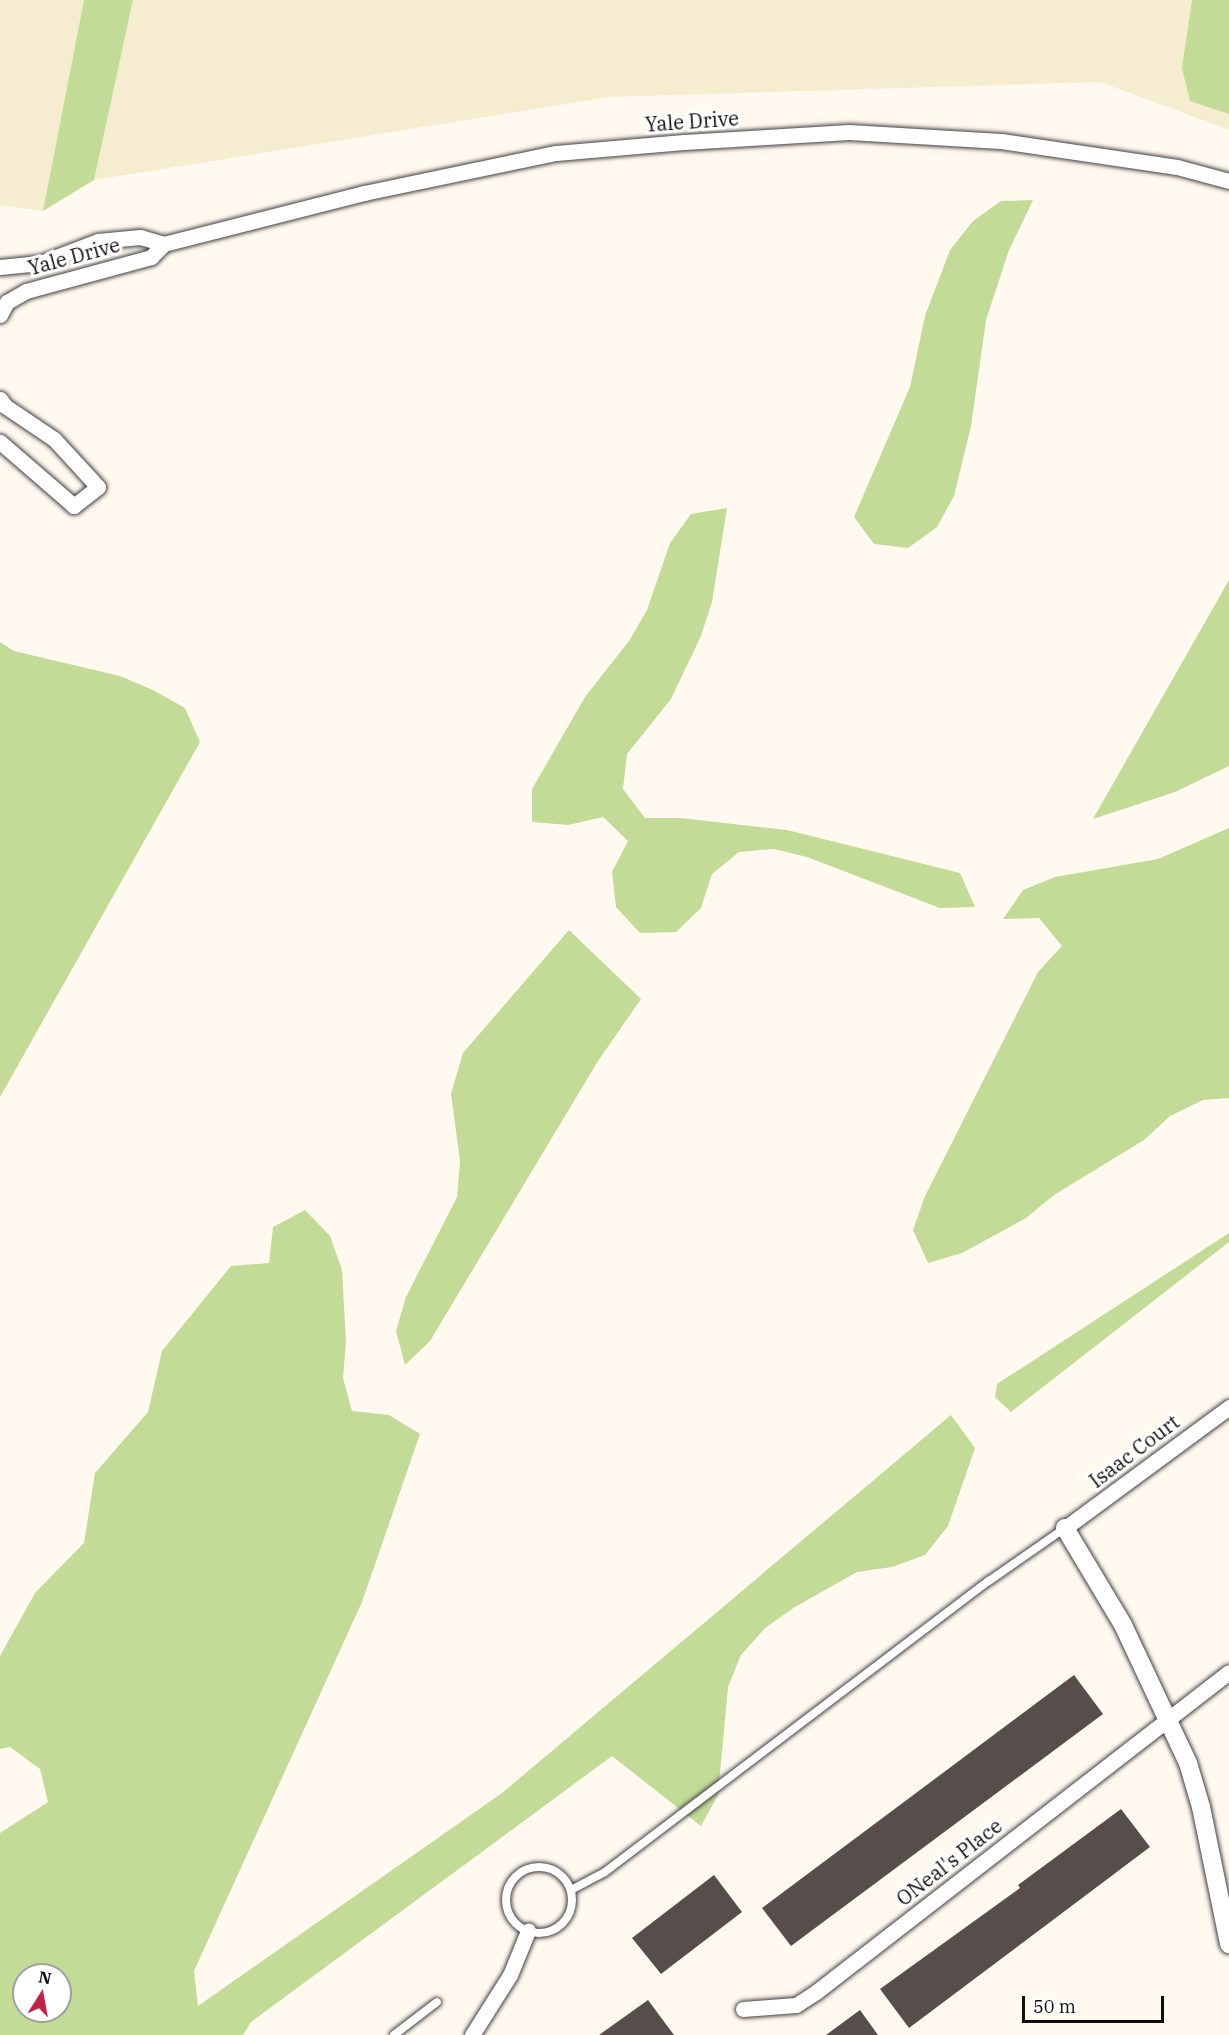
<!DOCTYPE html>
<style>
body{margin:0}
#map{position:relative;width:1229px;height:2035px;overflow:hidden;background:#fff9f0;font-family:"IBM Plex Serif",serif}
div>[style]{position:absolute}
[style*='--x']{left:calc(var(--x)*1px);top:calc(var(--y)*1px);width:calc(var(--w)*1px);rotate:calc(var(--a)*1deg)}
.farmland>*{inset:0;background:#f6eccf}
.forest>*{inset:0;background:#c2dc97}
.building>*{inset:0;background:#574d4a}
.roads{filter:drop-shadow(0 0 2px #414141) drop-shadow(0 0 2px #414141)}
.service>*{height:8px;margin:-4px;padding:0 4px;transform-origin:4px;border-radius:4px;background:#fff}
.service>.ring{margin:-4px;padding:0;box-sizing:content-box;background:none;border:8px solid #fff;border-radius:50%}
.minor>*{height:15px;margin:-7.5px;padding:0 7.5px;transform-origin:7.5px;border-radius:7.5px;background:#fff}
.tertiary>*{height:18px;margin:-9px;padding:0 9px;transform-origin:9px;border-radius:9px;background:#fff}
span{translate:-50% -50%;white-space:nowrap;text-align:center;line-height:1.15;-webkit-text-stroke:6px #fff;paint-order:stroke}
.street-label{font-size:20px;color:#0e0e0e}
.north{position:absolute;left:12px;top:1963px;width:60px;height:60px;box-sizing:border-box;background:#fff;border:2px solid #9f9f9f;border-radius:50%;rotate:11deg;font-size:16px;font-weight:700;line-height:24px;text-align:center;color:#0e0e0e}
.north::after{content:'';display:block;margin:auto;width:21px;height:27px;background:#c32246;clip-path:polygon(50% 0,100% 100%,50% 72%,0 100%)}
.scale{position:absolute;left:1022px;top:1996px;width:142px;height:27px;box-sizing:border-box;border:3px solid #0e0e0e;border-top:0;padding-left:8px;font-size:18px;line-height:21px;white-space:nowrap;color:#0e0e0e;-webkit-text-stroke:4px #fff;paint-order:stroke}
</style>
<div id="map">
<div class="farmland">
<i style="clip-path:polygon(0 0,84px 0,43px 211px,0 205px)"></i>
<i style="clip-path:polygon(133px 0,1229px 0,1229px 130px,1100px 82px,609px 97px,94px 180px)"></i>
</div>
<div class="forest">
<i style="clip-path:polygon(84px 0,133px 0,94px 180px,43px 211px)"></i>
<i style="clip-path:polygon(1192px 0,1229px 0,1229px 114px,1190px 101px,1182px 68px)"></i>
<i style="clip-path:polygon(1033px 200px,1009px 250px,986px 320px,971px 426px,954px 496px,937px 527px,908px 548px,874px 544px,854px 517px,910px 387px,925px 316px,950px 250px,973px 221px,1001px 201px)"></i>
<i style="clip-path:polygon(727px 508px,712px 602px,701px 636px,671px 699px,627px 754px,623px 789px,645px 818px,680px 818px,787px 830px,960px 873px,975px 907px,940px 908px,807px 857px,774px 849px,739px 852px,712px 874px,701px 908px,676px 932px,640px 933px,616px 907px,612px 872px,628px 841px,603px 817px,568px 825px,532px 822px,532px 789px,585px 697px,629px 641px,647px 610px,670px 543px,691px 514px)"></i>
<i style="clip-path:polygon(1229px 580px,1229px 766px,1175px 792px,1093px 819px)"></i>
<i style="clip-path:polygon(0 642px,14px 651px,120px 676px,153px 690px,185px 708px,200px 742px,0 1097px)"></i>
<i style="clip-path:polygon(1229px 828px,1229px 1098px,1203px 1100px,1170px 1116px,1144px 1140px,1054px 1195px,1026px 1218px,962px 1253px,928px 1263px,913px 1230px,925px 1196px,1038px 972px,1062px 946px,1039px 918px,1003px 919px,1023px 890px,1055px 877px,1158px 859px)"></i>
<i style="clip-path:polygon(569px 930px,641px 999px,598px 1061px,430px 1341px,405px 1365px,396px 1331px,406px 1297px,457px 1197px,460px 1161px,451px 1094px,463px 1053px)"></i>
<i style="clip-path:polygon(evenodd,305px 1210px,330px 1236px,342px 1270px,346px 1341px,343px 1378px,352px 1411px,389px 1415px,420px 1434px,362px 1602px,194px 1971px,198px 2006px,502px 1793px,951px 1415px,975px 1448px,948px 1526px,925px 1555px,892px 1567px,857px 1572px,795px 1607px,765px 1628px,741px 1655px,728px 1687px,718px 1795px,701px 1826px,612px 1756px,251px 2022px,243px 2035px,0 2035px,0 1833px,48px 1802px,40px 1769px,10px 1747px,0 1749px,0 1656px,35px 1593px,84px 1543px,95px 1473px,148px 1412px,162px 1351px,231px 1266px,269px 1263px,273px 1227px,305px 1210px,24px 1975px,60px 1975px,60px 2011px,24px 2011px,24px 1975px)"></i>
<i style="clip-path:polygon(1229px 1233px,1229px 1242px,1011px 1412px,995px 1397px,997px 1384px)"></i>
</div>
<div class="building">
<i style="clip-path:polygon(1074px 1675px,1103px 1714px,791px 1946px,762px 1908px)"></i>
<i style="clip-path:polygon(1121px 1809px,1150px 1847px,909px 2028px,880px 1989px,1020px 1888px,1018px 1885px)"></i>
<i style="clip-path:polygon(714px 1875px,742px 1912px,661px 1974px,632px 1938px)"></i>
<i style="clip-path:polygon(648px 2000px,674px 2035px,599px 2035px)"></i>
<i style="clip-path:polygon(860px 2010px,878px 2035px,826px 2035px)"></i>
</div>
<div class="roads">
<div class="service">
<i class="ring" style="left:506px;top:1867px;width:58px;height:58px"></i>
<i style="--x:571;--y:1890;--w:38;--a:-28"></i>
<i style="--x:605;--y:1872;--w:482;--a:-37.2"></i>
<i style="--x:989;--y:1581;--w:93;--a:-34.9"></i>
<i style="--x:394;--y:2035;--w:54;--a:-37.5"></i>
</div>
<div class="minor">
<i style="--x:0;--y:267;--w:40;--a:-5.7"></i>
<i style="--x:40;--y:263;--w:62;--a:-20.8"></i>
<i style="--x:98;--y:241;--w:42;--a:-5.4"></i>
<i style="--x:140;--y:237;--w:25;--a:16"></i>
<i style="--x:164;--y:244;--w:206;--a:-14.3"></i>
<i style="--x:364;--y:193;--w:196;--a:-11.8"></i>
<i style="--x:556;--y:153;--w:128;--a:-4.9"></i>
<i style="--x:684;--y:142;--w:165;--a:-3.5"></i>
<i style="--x:849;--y:132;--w:152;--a:3.4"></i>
<i style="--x:1001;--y:141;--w:178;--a:8.4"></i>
<i style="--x:1177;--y:167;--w:54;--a:15.1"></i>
<i style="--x:0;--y:315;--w:15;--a:-62"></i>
<i style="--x:7;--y:302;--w:22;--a:-30"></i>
<i style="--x:26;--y:291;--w:130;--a:-15.2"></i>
<i style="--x:151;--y:257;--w:18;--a:-45"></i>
<i style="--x:0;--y:399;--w:9;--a:54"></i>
<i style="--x:5;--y:406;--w:59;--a:34"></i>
<i style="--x:54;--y:439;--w:65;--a:47.5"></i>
<i style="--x:98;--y:487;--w:31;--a:142"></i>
<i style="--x:74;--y:506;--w:98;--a:-139.1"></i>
<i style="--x:1065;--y:1528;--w:204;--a:-36.4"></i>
<i style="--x:743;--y:2009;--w:53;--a:-4.3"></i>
<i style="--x:796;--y:2005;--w:24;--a:-33"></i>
<i style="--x:816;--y:1992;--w:522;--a:-37.77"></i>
<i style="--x:472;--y:2035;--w:71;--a:-57.7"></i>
<i style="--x:510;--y:1975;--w:48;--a:-67.8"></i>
</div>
<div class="tertiary">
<i style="--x:1065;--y:1528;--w:113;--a:59.1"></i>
<i style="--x:1123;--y:1625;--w:153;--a:64.8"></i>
<i style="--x:1188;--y:1763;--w:46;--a:73.5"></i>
<i style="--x:1201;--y:1807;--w:140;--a:78.4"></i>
</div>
</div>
<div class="street-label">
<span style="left:692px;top:121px;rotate:-4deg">Yale Drive</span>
<span style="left:74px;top:256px;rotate:-15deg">Yale Drive</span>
<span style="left:1134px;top:1451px;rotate:-37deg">Isaac Court</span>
<span style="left:949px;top:1862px;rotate:-38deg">ONeal's Place</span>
</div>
<div class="north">N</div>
<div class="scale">50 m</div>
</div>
